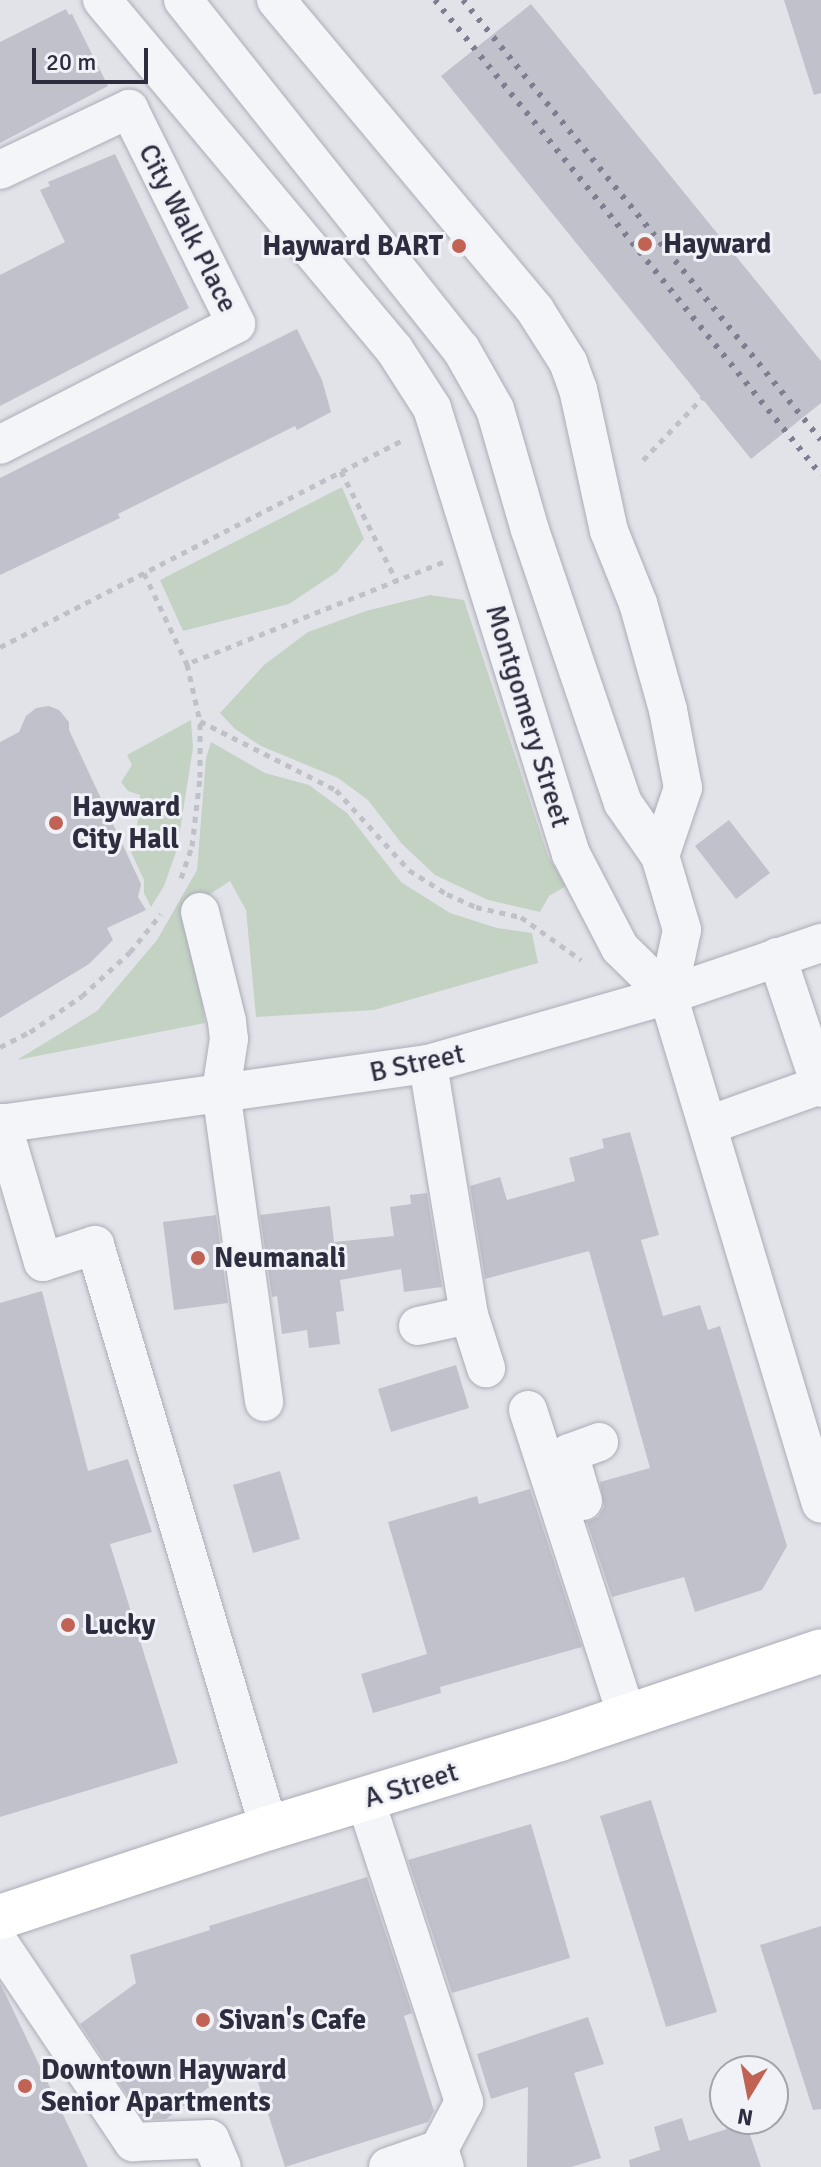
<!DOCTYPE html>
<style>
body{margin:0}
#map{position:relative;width:821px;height:2167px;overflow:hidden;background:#e2e3e9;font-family:Signika,sans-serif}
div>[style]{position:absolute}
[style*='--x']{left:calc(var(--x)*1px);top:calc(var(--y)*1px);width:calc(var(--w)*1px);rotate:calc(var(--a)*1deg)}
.green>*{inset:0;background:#c4d2c4}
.building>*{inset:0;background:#c0c1cb}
.path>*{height:5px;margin-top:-2.5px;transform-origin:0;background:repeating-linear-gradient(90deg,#c0c1c8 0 6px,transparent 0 12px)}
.roads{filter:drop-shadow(0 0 2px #abacb6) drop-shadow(0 0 2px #abacb6)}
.minor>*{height:38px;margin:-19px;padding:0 19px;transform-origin:19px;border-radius:19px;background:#f4f5f8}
.major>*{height:44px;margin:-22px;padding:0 22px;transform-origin:22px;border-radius:22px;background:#fff}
.rail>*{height:6px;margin-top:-3px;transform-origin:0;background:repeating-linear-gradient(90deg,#7d7f91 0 4px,transparent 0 12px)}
.dots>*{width:22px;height:22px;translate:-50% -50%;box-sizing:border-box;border:4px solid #f1f2f7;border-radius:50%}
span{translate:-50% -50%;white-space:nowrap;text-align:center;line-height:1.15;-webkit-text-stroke:6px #f1f2f7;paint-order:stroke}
.street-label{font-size:28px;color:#2c2d3f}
.poi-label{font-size:28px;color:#2c2d3f;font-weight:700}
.left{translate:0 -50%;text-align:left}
.right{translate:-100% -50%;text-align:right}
.north{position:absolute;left:709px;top:2055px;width:80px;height:80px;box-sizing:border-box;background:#f1f2f7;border:2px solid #a2a3ad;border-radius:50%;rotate:190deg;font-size:22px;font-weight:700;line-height:32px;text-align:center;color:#2c2d3f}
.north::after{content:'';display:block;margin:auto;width:28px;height:36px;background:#c16354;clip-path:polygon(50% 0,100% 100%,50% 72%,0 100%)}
.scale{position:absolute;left:32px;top:48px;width:116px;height:36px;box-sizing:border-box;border:4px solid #2c2d3f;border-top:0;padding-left:10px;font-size:24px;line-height:28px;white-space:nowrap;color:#2c2d3f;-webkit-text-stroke:6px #f1f2f7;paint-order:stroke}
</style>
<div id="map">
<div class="green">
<i style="clip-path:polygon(342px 487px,364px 539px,337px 572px,289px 604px,183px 631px,160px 580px)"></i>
<i style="clip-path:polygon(430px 595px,464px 600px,548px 856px,566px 886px,549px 896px,540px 912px,488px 900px,435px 875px,402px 844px,368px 800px,338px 778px,261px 746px,235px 729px,220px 713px,264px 665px,308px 632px,366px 611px)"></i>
<i style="clip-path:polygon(191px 720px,193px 748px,177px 849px,164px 886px,151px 907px,144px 893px,144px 880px,131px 852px,135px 848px,140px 795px,128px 791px,121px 782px,132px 765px,127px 755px)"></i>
<i style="clip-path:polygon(211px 742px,265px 773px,309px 785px,347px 813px,401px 882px,450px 913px,497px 928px,532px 933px,538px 963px,374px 1010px,256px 1017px,246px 910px,230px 881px,181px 913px,196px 954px,205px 1023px,17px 1060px,97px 1011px,157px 940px,197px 870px,206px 758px)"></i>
</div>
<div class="building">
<i style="clip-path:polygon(784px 0,821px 0,821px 93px,814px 95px)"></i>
<i style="clip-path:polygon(531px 4px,821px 361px,821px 403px,751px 459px,441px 76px)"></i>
<i style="clip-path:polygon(66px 9px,69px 15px,72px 14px,108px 86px,0 143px,0 42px)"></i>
<i style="clip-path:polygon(115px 154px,189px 308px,0 406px,0 275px,65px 242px,40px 190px,50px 186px,48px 182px)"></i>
<i style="clip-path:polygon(297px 329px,322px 380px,331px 412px,297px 430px,295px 426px,118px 514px,120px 518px,0 575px,0 478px)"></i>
<i style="clip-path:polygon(49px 706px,59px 710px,69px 722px,69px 730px,141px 884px,138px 897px,146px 910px,107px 928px,113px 940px,89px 964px,0 1018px,0 742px,19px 732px,26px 716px,36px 708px)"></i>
<i style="clip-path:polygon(729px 820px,770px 873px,736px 899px,695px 846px)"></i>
<i style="clip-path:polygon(630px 1132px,659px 1235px,641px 1240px,663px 1316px,700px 1305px,708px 1330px,720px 1326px,787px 1546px,762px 1590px,695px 1612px,684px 1577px,612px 1597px,587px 1522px,598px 1517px,604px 1507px,600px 1482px,650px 1468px,589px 1251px,485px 1279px,470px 1186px,500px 1177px,507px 1200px,575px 1181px,569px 1158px,604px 1148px,602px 1139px)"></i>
<i style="clip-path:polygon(427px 1193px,442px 1287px,404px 1292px,401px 1269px,340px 1280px,344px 1311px,336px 1312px,340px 1344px,309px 1348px,307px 1330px,282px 1334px,277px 1296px,272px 1297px,260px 1215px,330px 1206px,334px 1242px,394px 1236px,390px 1207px,411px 1204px,410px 1195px)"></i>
<i style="clip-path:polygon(216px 1215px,228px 1303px,174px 1310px,163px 1222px)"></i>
<i style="clip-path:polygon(42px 1291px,88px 1471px,128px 1459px,152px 1532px,110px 1544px,178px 1763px,0 1817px,0 1303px)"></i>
<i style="clip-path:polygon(456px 1365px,469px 1408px,391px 1432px,378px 1389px)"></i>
<i style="clip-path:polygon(280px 1471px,300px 1539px,253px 1553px,233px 1485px)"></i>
<i style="clip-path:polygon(530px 1489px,582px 1647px,440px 1687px,441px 1693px,373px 1713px,361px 1674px,427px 1654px,388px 1522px,477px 1496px,479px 1504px)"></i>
<i style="clip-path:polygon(651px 1800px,717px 2012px,666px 2027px,600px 1816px)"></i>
<i style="clip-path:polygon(531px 1824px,570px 1958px,452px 1993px,408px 1860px)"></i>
<i style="clip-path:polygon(367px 1877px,412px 2013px,404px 2016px,434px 2111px,428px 2122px,285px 2167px,250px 2057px,166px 2119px,144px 2120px,80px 2024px,136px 1983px,130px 1955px,210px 1930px,209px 1926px)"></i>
<i style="clip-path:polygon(821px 1926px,821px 2109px,813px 2110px,760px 1945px)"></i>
<i style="clip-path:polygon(0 1983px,3px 1989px,88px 2167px,0 2167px)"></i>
<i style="clip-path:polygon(588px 2017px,604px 2064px,574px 2073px,601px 2158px,571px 2167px,527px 2167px,528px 2087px,491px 2099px,477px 2054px)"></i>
<i style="clip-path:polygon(682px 2118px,689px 2141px,746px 2123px,761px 2167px,630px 2167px,629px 2160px,660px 2150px,654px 2127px)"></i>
</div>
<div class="path">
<i style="--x:643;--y:460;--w:86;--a:-46.4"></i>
<i style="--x:341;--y:471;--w:124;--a:63.2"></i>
<i style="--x:443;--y:562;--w:276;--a:158.3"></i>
<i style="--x:187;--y:664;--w:58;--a:77.2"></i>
<i style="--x:200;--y:721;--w:153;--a:26.9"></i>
<i style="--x:336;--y:790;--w:108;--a:47.6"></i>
<i style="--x:409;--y:870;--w:45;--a:32.3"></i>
<i style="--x:447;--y:894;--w:32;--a:24"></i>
<i style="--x:476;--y:907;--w:46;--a:12.5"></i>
<i style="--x:521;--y:917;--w:74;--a:35.6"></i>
<i style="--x:144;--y:573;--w:101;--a:64.7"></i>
<i style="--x:0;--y:647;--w:454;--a:-27.2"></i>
<i style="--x:181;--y:878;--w:34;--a:-71"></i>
<i style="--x:192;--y:846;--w:69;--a:-83.4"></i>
<i style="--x:200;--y:777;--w:56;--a:-90"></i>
<i style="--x:0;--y:1047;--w:34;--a:-27"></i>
<i style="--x:30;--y:1032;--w:63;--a:-34.7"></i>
<i style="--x:82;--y:996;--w:65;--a:-42.5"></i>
<i style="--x:130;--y:952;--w:49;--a:-50.8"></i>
</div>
<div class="roads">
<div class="minor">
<i style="--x:102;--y:0;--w:455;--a:50.1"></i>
<i style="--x:394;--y:349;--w:70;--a:57.2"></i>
<i style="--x:432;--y:408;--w:467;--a:72.7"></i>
<i style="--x:571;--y:854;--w:106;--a:62.5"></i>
<i style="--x:620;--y:948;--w:67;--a:44.4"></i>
<i style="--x:668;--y:995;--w:531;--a:73.27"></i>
<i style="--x:183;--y:0;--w:446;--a:51.5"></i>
<i style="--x:461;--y:349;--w:69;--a:60.5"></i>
<i style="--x:495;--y:409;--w:126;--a:73.9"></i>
<i style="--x:530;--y:530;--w:288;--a:71.2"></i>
<i style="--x:623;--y:803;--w:65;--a:55.1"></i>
<i style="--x:660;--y:856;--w:77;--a:73.4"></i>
<i style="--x:682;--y:930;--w:66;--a:102.2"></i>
<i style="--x:276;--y:0;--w:404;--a:50.1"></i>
<i style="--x:535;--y:310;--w:62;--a:57.6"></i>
<i style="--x:568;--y:362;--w:29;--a:70"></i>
<i style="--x:578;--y:389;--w:145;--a:77.7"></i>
<i style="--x:609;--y:531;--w:78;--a:68.1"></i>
<i style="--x:638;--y:603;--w:111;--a:74.3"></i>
<i style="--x:668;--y:710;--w:79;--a:79.1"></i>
<i style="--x:683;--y:788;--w:72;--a:108.7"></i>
<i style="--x:0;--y:170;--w:143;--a:-25.3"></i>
<i style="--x:129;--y:109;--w:240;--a:63.5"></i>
<i style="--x:236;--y:324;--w:265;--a:152.9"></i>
<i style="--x:200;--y:912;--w:112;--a:76.1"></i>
<i style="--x:227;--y:1021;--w:18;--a:84"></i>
<i style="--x:229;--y:1039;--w:53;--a:98.7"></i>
<i style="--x:221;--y:1091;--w:314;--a:82.1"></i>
<i style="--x:777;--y:957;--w:138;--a:71.4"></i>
<i style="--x:2;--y:1123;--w:145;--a:73.6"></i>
<i style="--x:43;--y:1262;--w:55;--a:-18.1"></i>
<i style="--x:95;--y:1245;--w:608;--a:73.38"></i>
<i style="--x:0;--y:1124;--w:432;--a:-8"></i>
<i style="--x:428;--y:1064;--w:250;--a:-16"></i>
<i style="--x:668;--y:995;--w:162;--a:-18.8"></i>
<i style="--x:709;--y:1125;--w:119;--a:-19.7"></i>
<i style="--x:469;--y:1315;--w:56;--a:72.2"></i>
<i style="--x:418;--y:1326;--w:52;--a:-12.2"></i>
<i style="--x:469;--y:1315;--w:254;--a:-99.3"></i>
<i style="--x:528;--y:1410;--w:322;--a:72.1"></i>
<i style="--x:583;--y:1501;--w:50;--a:-106.3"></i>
<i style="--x:569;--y:1453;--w:32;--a:-20"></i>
<i style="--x:365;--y:1799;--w:319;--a:71.9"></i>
<i style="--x:464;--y:2102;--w:53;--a:118"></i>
<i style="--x:0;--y:1944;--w:239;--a:56.1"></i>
<i style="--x:133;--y:2142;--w:77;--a:-2.2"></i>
<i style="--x:210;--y:2139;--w:30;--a:67"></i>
<i style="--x:388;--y:2167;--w:54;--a:-19.4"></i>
<i style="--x:439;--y:2149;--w:19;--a:72"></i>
</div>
<div class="major">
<i style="--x:0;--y:1917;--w:283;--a:-18.3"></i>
<i style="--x:269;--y:1828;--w:304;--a:-17"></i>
<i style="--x:560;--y:1739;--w:275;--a:-18.6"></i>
</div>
</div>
<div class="rail">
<i style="--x:435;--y:0;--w:612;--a:50.9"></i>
<i style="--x:463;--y:0;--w:567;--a:50.87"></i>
</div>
<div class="dots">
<i style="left:645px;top:244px;background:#c16354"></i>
<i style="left:459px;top:246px;background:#c16354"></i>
<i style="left:56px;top:823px;background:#c16354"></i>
<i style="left:198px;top:1258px;background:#c16354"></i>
<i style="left:68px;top:1625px;background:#c16354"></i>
<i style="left:203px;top:2020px;background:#c16354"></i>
<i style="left:25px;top:2086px;background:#c16354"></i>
</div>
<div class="street-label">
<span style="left:188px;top:228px;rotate:63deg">City Walk Place</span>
<span style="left:528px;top:716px;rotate:73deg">Montgomery Street</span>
<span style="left:417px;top:1063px;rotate:-12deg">B Street</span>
<span style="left:411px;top:1785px;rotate:-17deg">A Street</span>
</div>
<div class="poi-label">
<span class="left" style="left:663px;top:244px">Hayward</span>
<span class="right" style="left:443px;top:246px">Hayward BART</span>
<span class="left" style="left:72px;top:823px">Hayward<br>City Hall</span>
<span class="left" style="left:214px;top:1258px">Neumanali</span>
<span class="left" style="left:84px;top:1625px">Lucky</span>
<span class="left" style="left:219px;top:2020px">Sivan's Cafe</span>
<span class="left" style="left:41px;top:2086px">Downtown Hayward<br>Senior Apartments</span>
</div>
<div class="north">N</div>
<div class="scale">20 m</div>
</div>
